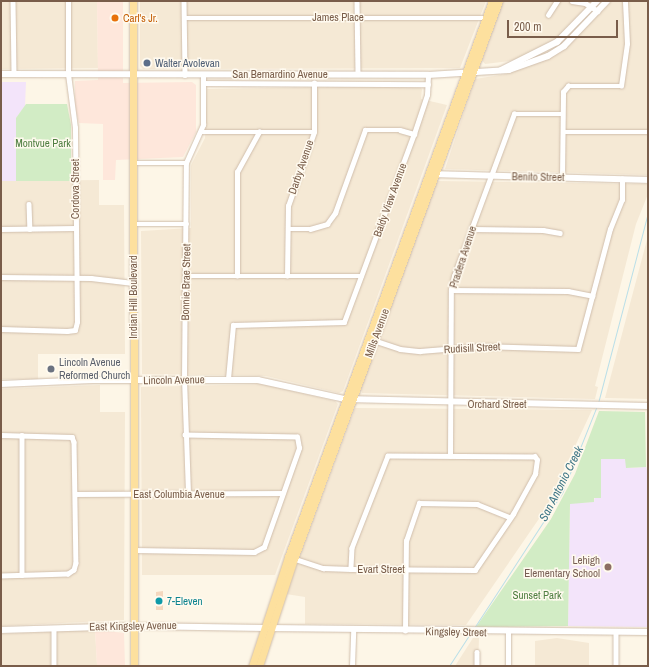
<!DOCTYPE html>
<style>
body{margin:0}
#map{position:relative;width:649px;height:667px;overflow:hidden;background:#fdf6e7;font-family:"Archivo Narrow",sans-serif}
div>[style]{position:absolute}
[style*='--x']{left:calc(var(--x)*1px);top:calc(var(--y)*1px);width:calc(var(--w)*1px);rotate:calc(var(--a)*1deg)}
.residential>*{inset:0;background:#f5e9d5}
.commercial>*{inset:0;background:#fee7db}
.education>*{inset:0;background:#f3e4fa}
.green>*{inset:0;background:#d2ecc5}
.stream>*{height:1px;margin:-0.5px;padding:0 0.5px;transform-origin:0.5px;border-radius:0.5px;background:#badfe8}
.building>*{inset:0;background:#f4d7be}
.roads{filter:drop-shadow(0 0 1px #d0beac) drop-shadow(0 0 1px #d0beac)}
.minor>*{height:4.5px;margin:-2.25px;padding:0 2.25px;transform-origin:2.25px;border-radius:2.25px;background:#fff}
.tertiary>*{height:5.5px;margin:-2.75px;padding:0 2.75px;transform-origin:2.75px;border-radius:2.75px;background:#fff}
.secondary>*{height:6px;margin:-3px;padding:0 3px;transform-origin:3px;border-radius:3px;background:#fff}
.primary>*{height:7px;margin:-3.5px;padding:0 3.5px;transform-origin:3.5px;border-radius:3.5px;background:#fde09e}
.dots>*{width:11px;height:11px;translate:-50% -50%;box-sizing:border-box;border:2px solid #fffaef;border-radius:50%}
span{translate:-50% -50%;white-space:nowrap;text-align:center;line-height:1.15;-webkit-text-stroke:3px #fffaef;paint-order:stroke}
.street-label{font-size:11px;color:#795d4a}
.food-label{font-size:11px;color:#c56008}
.left{translate:0 -50%;text-align:left}
.service-label{font-size:11px;color:#4e5e75}
.park-label{font-size:11px;color:#507f42}
.worship-label{font-size:11px;color:#5b616d}
.education-label{font-size:11px;color:#785e54}
.right{translate:-100% -50%;text-align:right}
.culture-label{font-size:11px;color:#0d838f}
.water-label{font-size:12px;color:#3f7686;font-style:italic}
.frame{position:absolute;inset:0;border:2px solid #795d4a;pointer-events:none}
.scale{position:absolute;left:507px;top:20px;width:111px;height:18px;box-sizing:border-box;border:2px solid #795d4a;border-top:0;padding-left:5px;font-size:12px;line-height:14px;white-space:nowrap;color:#795d4a;-webkit-text-stroke:3px #fffaef;paint-order:stroke}
</style>
<div id="map">
<div class="residential">
<i style="clip-path:polygon(1px 1px,97px 1px,98px 68px,1px 69px)"></i>
<i style="clip-path:polygon(140px 1px,486px 1px,460px 68px,143px 69px,140px 66px)"></i>
<i style="clip-path:polygon(503px 1px,593px 1px,558px 37px,535px 52px,510px 61px,485px 64px,482px 60px)"></i>
<i style="clip-path:polygon(612px 1px,648px 1px,648px 175px,445px 169px,475px 79px,506px 74px,564px 49px)"></i>
<i style="clip-path:polygon(419px 86px,422px 89px,421px 99px,447px 105px,343px 391px,339px 393px,266px 376px,142px 374px,141px 231px,191px 228px,191px 165px,205px 138px,207px 89px)"></i>
<i style="clip-path:polygon(99px 180px,99px 205px,124px 205px,125px 354px,38px 354px,38px 379px,1px 379px,1px 181px)"></i>
<i style="clip-path:polygon(437px 181px,648px 184px,648px 194px,636px 224px,595px 386px,598px 387px,595px 399px,362px 393px,361px 388px)"></i>
<i style="clip-path:polygon(648px 236px,648px 399px,605px 398px)"></i>
<i style="clip-path:polygon(262px 384px,335px 401px,338px 404px,275px 575px,142px 575px,141px 387px)"></i>
<i style="clip-path:polygon(100px 385px,100px 412px,125px 412px,124px 620px,1px 626px,1px 389px)"></i>
<i style="clip-path:polygon(355px 408px,592px 410px,545px 510px,466px 625px,305px 624px,305px 597px,286px 594px)"></i>
<i style="clip-path:polygon(95px 630px,97px 665px,1px 666px,1px 634px)"></i>
<i style="clip-path:polygon(473px 638px,479px 638px,478px 666px,455px 666px)"></i>
<i style="clip-path:polygon(557px 638px,589px 643px,589px 666px,535px 666px,535px 641px)"></i>
</div>
<div class="commercial">
<i style="clip-path:polygon(97px 1px,123px 1px,123px 83px,192px 82px,196px 85px,196px 132px,183px 157px,116px 160px,115px 180px,103px 180px,103px 124px,79px 123px,75px 107px,75px 81px,98px 80px)"></i>
<i style="clip-path:polygon(95px 630px,124px 633px,125px 666px,80px 666px,97px 665px)"></i>
</div>
<div class="education">
<i style="clip-path:polygon(1px 82px,26px 82px,25px 106px,16px 118px,16px 181px,1px 181px)"></i>
<i style="clip-path:polygon(601px 459px,626px 459px,627px 468px,646px 467px,648px 473px,647px 627px,568px 626px,570px 503px,594px 502px)"></i>
</div>
<div class="green">
<i style="clip-path:polygon(26px 104px,67px 104px,71px 125px,71px 181px,16px 181px,16px 118px)"></i>
<i style="clip-path:polygon(599px 411px,645px 412px,646px 467px,626px 468px,625px 459px,601px 459px,601px 498px,594px 498px,594px 502px,570px 504px,568px 626px,476px 627px,551px 519px,575px 474px)"></i>
</div>
<div class="stream">
<i style="--x:598;--y:403;--w:197;--a:-75.3"></i>
<i style="--x:474;--y:628;--w:161;--a:-56.9"></i>
<i style="--x:562;--y:493;--w:92;--a:-68.2"></i>
<i style="--x:449;--y:666;--w:40;--a:-57.1"></i>
</div>
<div class="building">
<i style="clip-path:polygon(163px 591px,163px 610px,156px 610px,156px 592px)"></i>
</div>
<div class="roads">
<div class="minor">
<i style="--x:13;--y:1;--w:73;--a:89.2"></i>
<i style="--x:184;--y:1;--w:74;--a:89.2"></i>
<i style="--x:357;--y:1;--w:73;--a:89.2"></i>
<i style="--x:572;--y:1;--w:13;--a:9"></i>
<i style="--x:585;--y:3;--w:15;--a:32"></i>
<i style="--x:548;--y:15;--w:17;--a:-57"></i>
<i style="--x:184;--y:18;--w:303;--a:0"></i>
<i style="--x:203;--y:83;--w:225;--a:0.3"></i>
<i style="--x:201;--y:132;--w:113;--a:0"></i>
<i style="--x:563;--y:132;--w:85;--a:0"></i>
<i style="--x:133;--y:163;--w:53;--a:0"></i>
<i style="--x:562;--y:178;--w:86;--a:-89.3"></i>
<i style="--x:563;--y:92;--w:8;--a:-50"></i>
<i style="--x:568;--y:86;--w:53;--a:0"></i>
<i style="--x:621;--y:86;--w:42;--a:-81.9"></i>
<i style="--x:627;--y:44;--w:43;--a:-92.7"></i>
<i style="--x:29;--y:204;--w:25;--a:88"></i>
<i style="--x:133;--y:224;--w:54;--a:0"></i>
<i style="--x:1;--y:229;--w:75;--a:-0.8"></i>
<i style="--x:288;--y:229;--w:22;--a:0"></i>
<i style="--x:310;--y:229;--w:18;--a:-16"></i>
<i style="--x:327;--y:224;--w:14;--a:-54"></i>
<i style="--x:335;--y:213;--w:88;--a:-70.1"></i>
<i style="--x:365;--y:130;--w:35;--a:0"></i>
<i style="--x:400;--y:130;--w:15;--a:16"></i>
<i style="--x:471;--y:229;--w:72;--a:0.8"></i>
<i style="--x:543;--y:230;--w:17;--a:10"></i>
<i style="--x:187;--y:276;--w:175;--a:0"></i>
<i style="--x:237;--y:276;--w:104;--a:-90"></i>
<i style="--x:237;--y:172;--w:46;--a:-61.2"></i>
<i style="--x:287;--y:276;--w:70;--a:-89.2"></i>
<i style="--x:288;--y:206;--w:78;--a:-70.6"></i>
<i style="--x:314;--y:132;--w:49;--a:-90"></i>
<i style="--x:1;--y:277;--w:90;--a:0.6"></i>
<i style="--x:91;--y:278;--w:42;--a:6.8"></i>
<i style="--x:451;--y:290;--w:117;--a:0.5"></i>
<i style="--x:568;--y:291;--w:25;--a:11"></i>
<i style="--x:1;--y:329;--w:66;--a:1.7"></i>
<i style="--x:67;--y:331;--w:8;--a:-7"></i>
<i style="--x:75;--y:330;--w:8;--a:-76"></i>
<i style="--x:77;--y:322;--w:194;--a:-90.6"></i>
<i style="--x:75;--y:128;--w:54;--a:-97.4"></i>
<i style="--x:68;--y:74;--w:73;--a:-90"></i>
<i style="--x:373;--y:340;--w:28;--a:18"></i>
<i style="--x:400;--y:349;--w:20;--a:6"></i>
<i style="--x:420;--y:351;--w:61;--a:-4.7"></i>
<i style="--x:481;--y:346;--w:97;--a:1.8"></i>
<i style="--x:578;--y:349;--w:124;--a:-75.1"></i>
<i style="--x:610;--y:229;--w:31;--a:-68"></i>
<i style="--x:622;--y:200;--w:21;--a:-90"></i>
<i style="--x:228;--y:379;--w:54;--a:-84.7"></i>
<i style="--x:233;--y:325;--w:111;--a:-1.5"></i>
<i style="--x:344;--y:322;--w:201;--a:-69.6"></i>
<i style="--x:414;--y:134;--w:41;--a:-71.6"></i>
<i style="--x:427;--y:95;--w:20;--a:-87"></i>
<i style="--x:1;--y:435;--w:71;--a:1.6"></i>
<i style="--x:72;--y:437;--w:5;--a:68"></i>
<i style="--x:74;--y:442;--w:121;--a:89.1"></i>
<i style="--x:76;--y:563;--w:7;--a:106"></i>
<i style="--x:74;--y:570;--w:7;--a:146"></i>
<i style="--x:68;--y:574;--w:67;--a:178.3"></i>
<i style="--x:22;--y:435;--w:140;--a:90"></i>
<i style="--x:450;--y:456;--w:166;--a:-89.7"></i>
<i style="--x:451;--y:290;--w:14;--a:-78"></i>
<i style="--x:454;--y:276;--w:173;--a:-69.7"></i>
<i style="--x:514;--y:114;--w:48;--a:0"></i>
<i style="--x:188;--y:493;--w:113;--a:-92"></i>
<i style="--x:184;--y:380;--w:217;--a:-89.5"></i>
<i style="--x:186;--y:163;--w:42;--a:-65.9"></i>
<i style="--x:203;--y:125;--w:50;--a:-90"></i>
<i style="--x:75;--y:494;--w:207;--a:-0.3"></i>
<i style="--x:134;--y:550;--w:120;--a:1"></i>
<i style="--x:254;--y:552;--w:11;--a:-27"></i>
<i style="--x:264;--y:547;--w:105;--a:-70.5"></i>
<i style="--x:299;--y:448;--w:11;--a:-100"></i>
<i style="--x:297;--y:437;--w:112;--a:-179"></i>
<i style="--x:292;--y:558;--w:33;--a:18"></i>
<i style="--x:323;--y:568;--w:28;--a:2"></i>
<i style="--x:351;--y:569;--w:124;--a:0.5"></i>
<i style="--x:475;--y:570;--w:68;--a:-55.8"></i>
<i style="--x:513;--y:514;--w:46;--a:-61.2"></i>
<i style="--x:535;--y:474;--w:14;--a:-82"></i>
<i style="--x:537;--y:460;--w:4;--a:-124"></i>
<i style="--x:535;--y:457;--w:147;--a:-179.6"></i>
<i style="--x:388;--y:456;--w:99;--a:111.4"></i>
<i style="--x:352;--y:548;--w:21;--a:93"></i>
<i style="--x:54;--y:628;--w:38;--a:90"></i>
<i style="--x:405;--y:631;--w:90;--a:-89.4"></i>
<i style="--x:406;--y:541;--w:40;--a:-71.1"></i>
<i style="--x:419;--y:503;--w:58;--a:1"></i>
<i style="--x:477;--y:504;--w:35;--a:22"></i>
<i style="--x:616;--y:632;--w:34;--a:90"></i>
<i style="--x:477;--y:652;--w:14;--a:90"></i>
<i style="--x:352;--y:666;--w:36;--a:-88"></i>
<i style="--x:508;--y:666;--w:33;--a:-90"></i>
</div>
<div class="tertiary">
<i style="--x:433;--y:174;--w:215;--a:1.6"></i>
<i style="--x:1;--y:384;--w:91;--a:-2.5"></i>
<i style="--x:92;--y:380;--w:166;--a:0"></i>
<i style="--x:258;--y:380;--w:89;--a:12.3"></i>
<i style="--x:345;--y:399;--w:303;--a:1.3"></i>
<i style="--x:1;--y:630;--w:133;--a:-1.7"></i>
<i style="--x:134;--y:626;--w:131;--a:0.9"></i>
</div>
<div class="secondary">
<i style="--x:501;--y:70;--w:63;--a:-26.6"></i>
<i style="--x:557;--y:42;--w:57;--a:-45.7"></i>
<i style="--x:1;--y:74;--w:427;--a:0.1"></i>
<i style="--x:428;--y:75;--w:81;--a:-3.5"></i>
<i style="--x:509;--y:70;--w:41;--a:-19.7"></i>
<i style="--x:548;--y:56;--w:19;--a:-32"></i>
<i style="--x:564;--y:46;--w:62;--a:-46.3"></i>
<i style="--x:268;--y:628;--w:380;--a:0.6"></i>
</div>
<div class="primary">
<i style="--x:133;--y:1;--w:665;--a:89.91"></i>
<i style="--x:252;--y:666;--w:115;--a:-71.7"></i>
<i style="--x:288;--y:557;--w:592;--a:-69.85"></i>
<i style="--x:259;--y:666;--w:113;--a:-71.9"></i>
<i style="--x:294;--y:559;--w:594;--a:-69.83"></i>
</div>
</div>
<div class="dots">
<i style="left:115px;top:18px;background:#e8710a"></i>
<i style="left:147px;top:63px;background:#5c6f8a"></i>
<i style="left:51px;top:369px;background:#6b7280"></i>
<i style="left:608px;top:567px;background:#8d6e63"></i>
<i style="left:159px;top:601px;background:#0f9aa8"></i>
</div>
<div class="street-label">
<span style="left:338px;top:17px">James Place</span>
<span style="left:280px;top:74px">San Bernardino Avenue</span>
<span style="left:301px;top:167px;rotate:-71deg">Darby Avenue</span>
<span style="left:538px;top:177px;rotate:1deg">Benito Street</span>
<span style="left:75px;top:189px;rotate:-90deg">Cordova Street</span>
<span style="left:390px;top:200px;rotate:-70deg">Baldy View Avenue</span>
<span style="left:463px;top:257px;rotate:-72deg">Pradera Avenue</span>
<span style="left:186px;top:282px;rotate:-89deg">Bonnie Brae Street</span>
<span style="left:133px;top:297px;rotate:-90deg">Indian Hill Boulevard</span>
<span style="left:377px;top:333px;rotate:-70deg">Mills Avenue</span>
<span style="left:472px;top:348px;rotate:-3deg">Rudisill Street</span>
<span style="left:174px;top:380px;rotate:-1deg">Lincoln Avenue</span>
<span style="left:497px;top:404px">Orchard Street</span>
<span style="left:179px;top:494px">East Columbia Avenue</span>
<span style="left:381px;top:569px">Evart Street</span>
<span style="left:133px;top:626px;rotate:-1deg">East Kingsley Avenue</span>
<span style="left:456px;top:632px;rotate:1deg">Kingsley Street</span>
</div>
<div class="food-label">
<span class="left" style="left:123px;top:18px">Carl's Jr.</span>
</div>
<div class="service-label">
<span class="left" style="left:155px;top:63px">Walter Avolevan</span>
</div>
<div class="park-label">
<span style="left:43px;top:143px">Montvue Park</span>
<span style="left:537px;top:595px">Sunset Park</span>
</div>
<div class="worship-label">
<span class="left" style="left:59px;top:369px">Lincoln Avenue<br>Reformed Church</span>
</div>
<div class="education-label">
<span class="right" style="left:600px;top:567px">Lehigh<br>Elementary School</span>
</div>
<div class="culture-label">
<span class="left" style="left:167px;top:601px">7-Eleven</span>
</div>
<div class="water-label">
<span style="left:562px;top:484px;rotate:-63deg">San Antonio Creek</span>
</div>
<div class="frame"></div>
<div class="scale">200 m</div>
</div>
